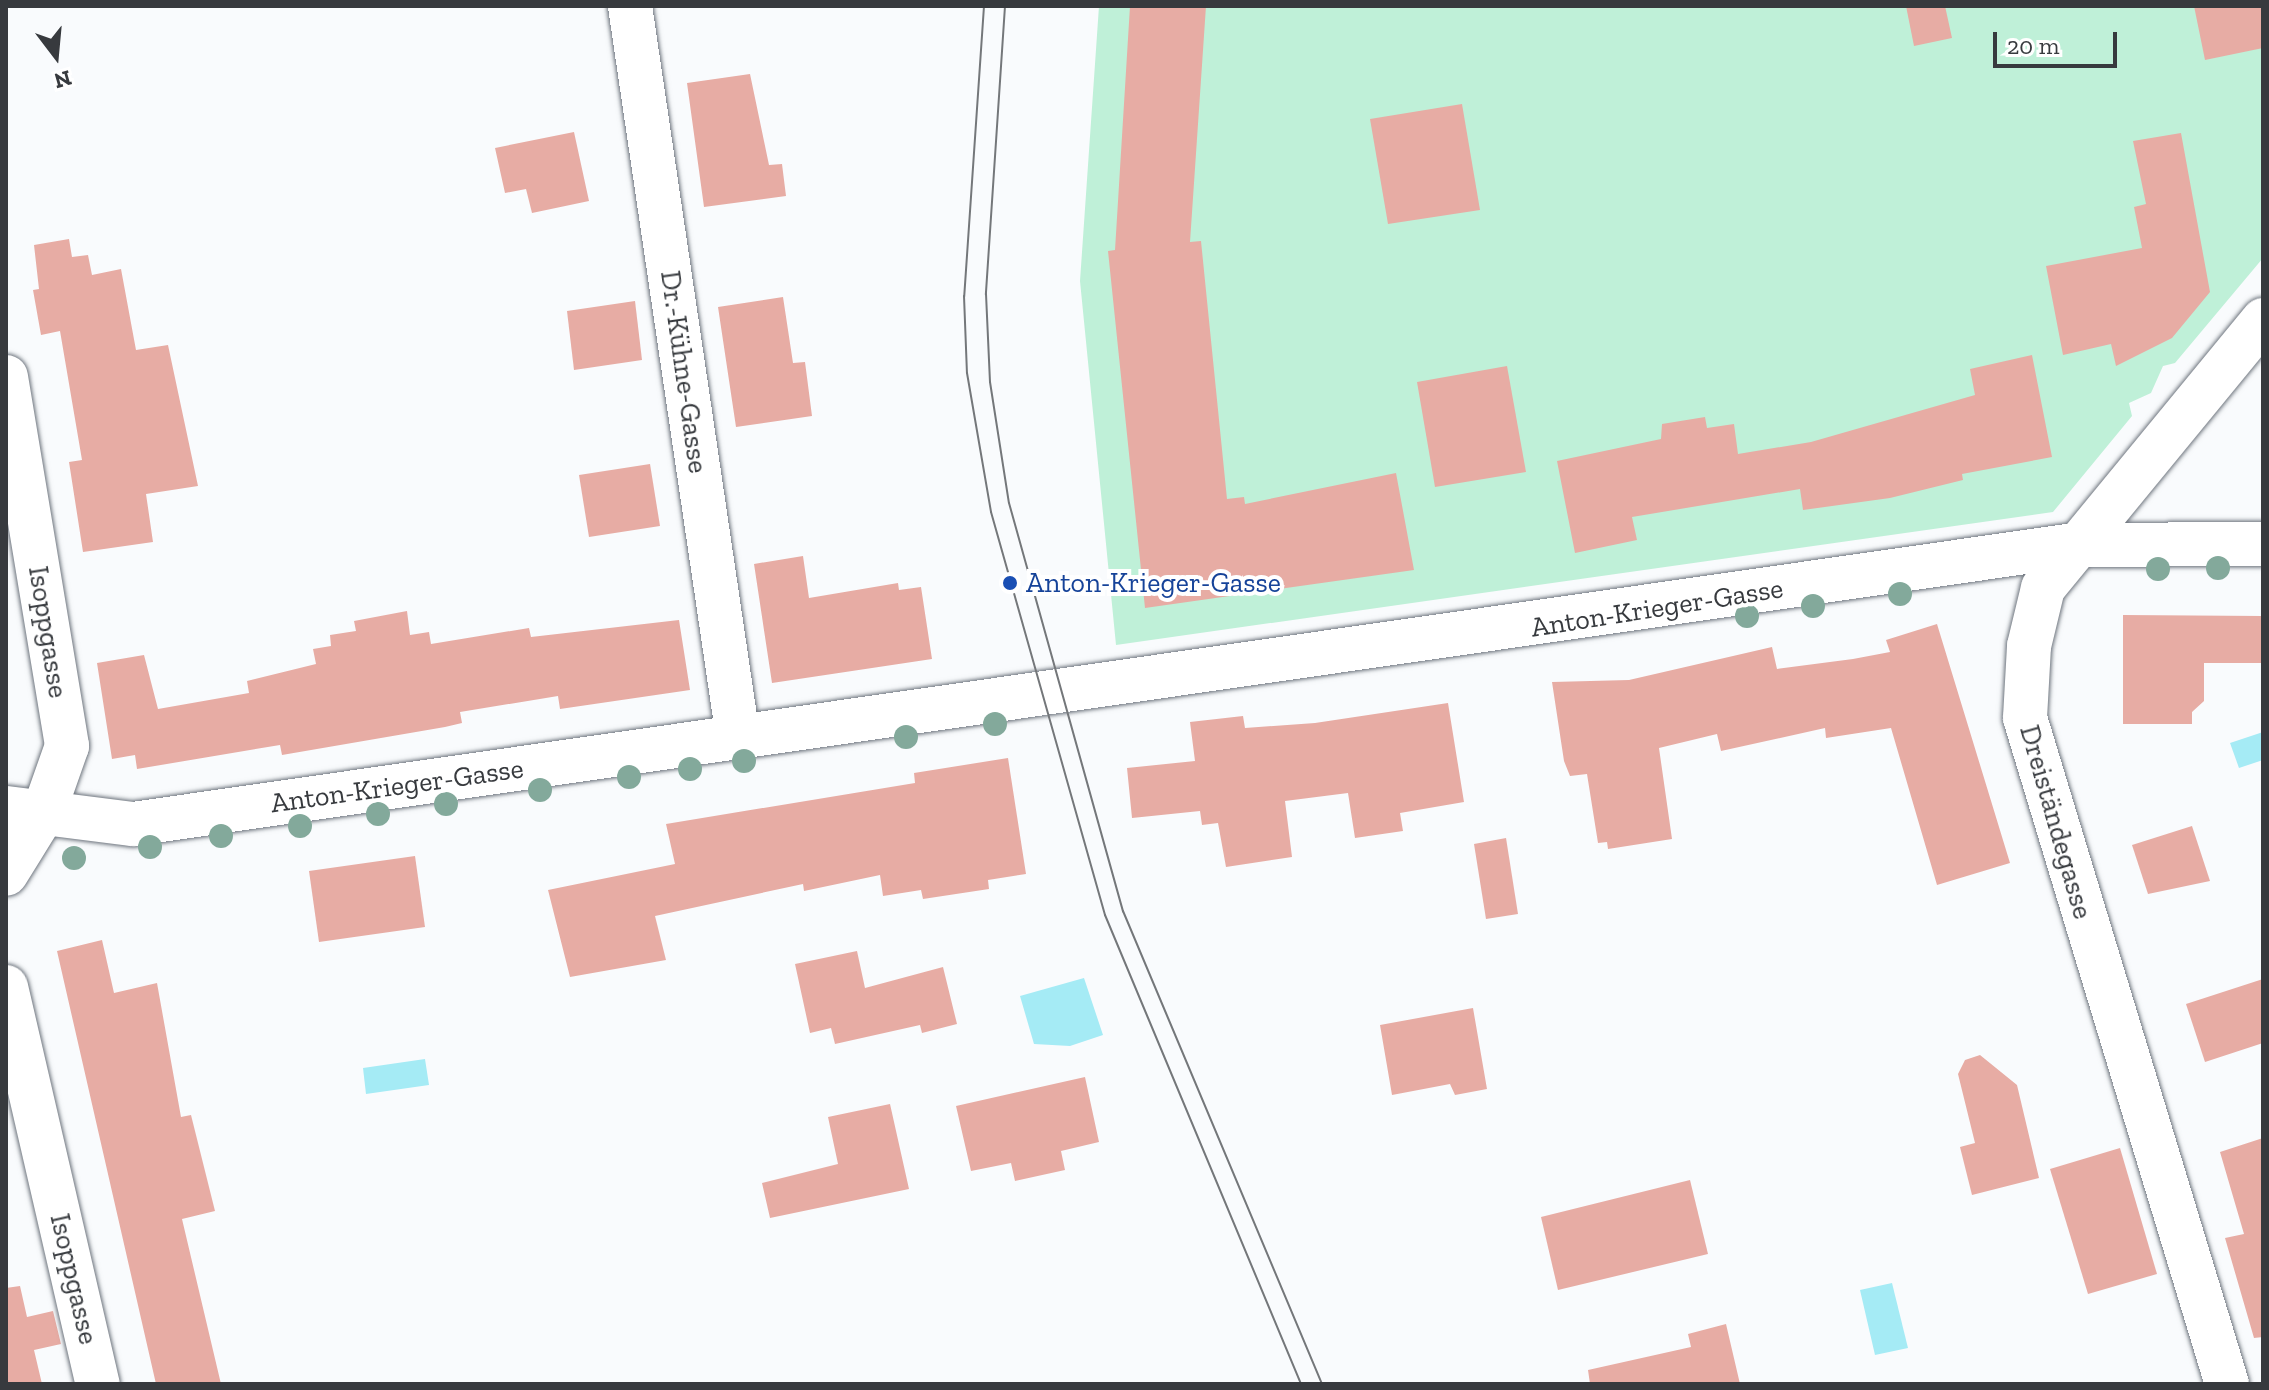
<!DOCTYPE html>
<meta charset="utf-8">
<style>
body{margin:0}
#map{position:relative;width:2269px;height:1390px;overflow:hidden;background:#f9fbfd;font-family:"Zilla Slab",serif}
div>[style]{position:absolute}
[style*='--x']{left:calc(var(--x)*1px);top:calc(var(--y)*1px);width:calc(var(--w)*1px);rotate:calc(var(--a)*1deg)}
.green>*{inset:0;background:#bff0d8}
.water>*{inset:0;background:#a5ebf5}
.building>*{inset:0;background:#e7aca4}
.roads{filter:drop-shadow(0 0 2px #6f767f) drop-shadow(0 0 2px #6f767f)}
.street>*{height:44px;margin:-22px;padding:0 22px;transform-origin:22px;border-radius:22px;background:#fff}
.secondary>*{height:44px;margin:-22px;padding:0 22px;transform-origin:22px;border-radius:22px;background:#fff}
.tram>*{height:2px;margin:-1px;padding:0 1px;transform-origin:1px;border-radius:1px;background:#74777a}
.trees>*{width:24px;height:24px;margin:-12px;border-radius:50%;background:#83a99b}
.dots>*{width:22px;height:22px;translate:-50% -50%;box-sizing:border-box;border:4px solid #fff;border-radius:50%}
span{translate:-50% -50%;white-space:nowrap;text-align:center;line-height:1.15;-webkit-text-stroke:8px #fff;paint-order:stroke}
.street-label{font-size:28px;color:#373a3e}
.transit-label{font-size:28px;color:#164399}
.left{translate:0 -50%;text-align:left}
.frame{position:absolute;inset:0;border:8px solid #373a3e;pointer-events:none}
.north{position:absolute;left:16px;top:16px;width:80px;height:80px;-webkit-text-stroke:6px #fff;paint-order:stroke;rotate:164deg;font-size:22px;font-weight:700;line-height:32px;text-align:center;color:#373a3e}
.north::after{content:'';display:block;margin:auto;width:28px;height:36px;background:#373a3e;clip-path:polygon(50% 0,100% 100%,50% 72%,0 100%)}
.scale{position:absolute;left:1993px;top:32px;width:124px;height:36px;box-sizing:border-box;border:4px solid #373a3e;border-top:0;padding-left:10px;font-size:24px;line-height:28px;white-space:nowrap;color:#373a3e;-webkit-text-stroke:6px #fff;paint-order:stroke}
</style>
<div id="map">
<div class="green">
<i style="clip-path:polygon(1099px 6px,2263px 6px,2263px 258px,2175px 363px,2163px 366px,2151px 393px,2129px 403px,2132px 416px,2053px 512px,1116px 645px,1080px 281px)"></i>
</div>
<div class="water">
<i style="clip-path:polygon(2263px 732px,2263px 760px,2239px 768px,2230px 743px)"></i>
<i style="clip-path:polygon(1084px 978px,1103px 1035px,1070px 1046px,1034px 1044px,1020px 996px)"></i>
<i style="clip-path:polygon(425px 1059px,429px 1085px,366px 1094px,363px 1068px)"></i>
<i style="clip-path:polygon(1892px 1283px,1908px 1348px,1875px 1355px,1860px 1290px)"></i>
</div>
<div class="building">
<i style="clip-path:polygon(1130px 6px,1206px 6px,1190px 242px,1201px 241px,1227px 499px,1244px 497px,1245px 504px,1396px 473px,1414px 570px,1145px 608px,1108px 251px,1115px 250px)"></i>
<i style="clip-path:polygon(1906px 6px,1945px 6px,1952px 38px,1914px 46px)"></i>
<i style="clip-path:polygon(2194px 6px,2263px 6px,2263px 48px,2205px 60px)"></i>
<i style="clip-path:polygon(750px 74px,769px 165px,782px 164px,786px 196px,704px 207px,687px 83px)"></i>
<i style="clip-path:polygon(1462px 104px,1480px 210px,1388px 224px,1370px 119px)"></i>
<i style="clip-path:polygon(574px 132px,589px 201px,532px 213px,526px 189px,505px 193px,495px 148px)"></i>
<i style="clip-path:polygon(2181px 133px,2210px 292px,2172px 338px,2116px 366px,2111px 344px,2063px 355px,2046px 266px,2142px 248px,2134px 207px,2146px 204px,2133px 141px)"></i>
<i style="clip-path:polygon(69px 239px,72px 257px,88px 255px,92px 275px,121px 269px,136px 350px,168px 345px,198px 486px,146px 494px,153px 542px,83px 552px,69px 462px,82px 460px,60px 331px,41px 335px,33px 290px,39px 289px,34px 245px)"></i>
<i style="clip-path:polygon(783px 297px,793px 363px,805px 362px,812px 416px,736px 427px,718px 307px)"></i>
<i style="clip-path:polygon(635px 301px,642px 360px,574px 370px,567px 311px)"></i>
<i style="clip-path:polygon(2032px 355px,2052px 457px,1962px 474px,1963px 480px,1890px 498px,1803px 510px,1800px 489px,1632px 517px,1637px 540px,1575px 553px,1557px 461px,1661px 439px,1662px 424px,1705px 417px,1707px 428px,1734px 424px,1738px 454px,1811px 442px,1975px 395px,1970px 369px)"></i>
<i style="clip-path:polygon(1507px 366px,1526px 472px,1435px 487px,1417px 382px)"></i>
<i style="clip-path:polygon(650px 464px,660px 526px,589px 537px,579px 475px)"></i>
<i style="clip-path:polygon(803px 556px,809px 598px,898px 583px,899px 590px,921px 587px,932px 659px,772px 683px,754px 564px)"></i>
<i style="clip-path:polygon(407px 611px,410px 635px,429px 632px,431px 644px,529px 628px,531px 637px,679px 620px,690px 690px,560px 709px,558px 696px,460px 712px,462px 723px,445px 727px,282px 755px,280px 745px,137px 769px,135px 755px,112px 759px,97px 663px,144px 655px,158px 709px,249px 693px,247px 681px,316px 664px,313px 649px,331px 646px,330px 635px,356px 631px,354px 621px)"></i>
<i style="clip-path:polygon(2123px 615px,2263px 616px,2263px 663px,2204px 663px,2204px 701px,2192px 712px,2192px 724px,2123px 724px)"></i>
<i style="clip-path:polygon(1937px 624px,2010px 863px,1937px 885px,1891px 728px,1826px 738px,1825px 728px,1721px 751px,1717px 734px,1659px 748px,1672px 839px,1608px 849px,1607px 842px,1598px 843px,1587px 774px,1570px 776px,1564px 761px,1552px 682px,1629px 680px,1772px 647px,1777px 669px,1853px 659px,1890px 652px,1886px 640px)"></i>
<i style="clip-path:polygon(1448px 703px,1464px 802px,1400px 813px,1403px 831px,1355px 838px,1348px 793px,1285px 801px,1292px 857px,1226px 867px,1218px 823px,1202px 825px,1200px 811px,1132px 818px,1127px 768px,1195px 761px,1190px 722px,1243px 716px,1245px 728px,1315px 723px)"></i>
<i style="clip-path:polygon(1008px 758px,1026px 874px,988px 880px,989px 889px,923px 899px,921px 890px,883px 896px,880px 875px,804px 891px,803px 884px,655px 916px,666px 960px,570px 977px,548px 890px,675px 864px,666px 824px,915px 783px,914px 773px)"></i>
<i style="clip-path:polygon(2192px 826px,2210px 881px,2148px 894px,2132px 845px)"></i>
<i style="clip-path:polygon(1506px 838px,1518px 914px,1486px 919px,1474px 844px)"></i>
<i style="clip-path:polygon(415px 856px,425px 927px,319px 942px,309px 871px)"></i>
<i style="clip-path:polygon(102px 940px,114px 993px,157px 983px,181px 1117px,191px 1115px,215px 1211px,182px 1219px,221px 1384px,156px 1384px,57px 951px)"></i>
<i style="clip-path:polygon(857px 951px,865px 988px,943px 967px,957px 1024px,922px 1033px,920px 1025px,835px 1044px,831px 1028px,810px 1033px,795px 964px)"></i>
<i style="clip-path:polygon(2263px 979px,2263px 1043px,2205px 1062px,2186px 1004px)"></i>
<i style="clip-path:polygon(1473px 1008px,1487px 1089px,1455px 1095px,1450px 1084px,1392px 1095px,1380px 1025px)"></i>
<i style="clip-path:polygon(1980px 1055px,2017px 1085px,2039px 1178px,1972px 1195px,1960px 1147px,1975px 1143px,1958px 1074px,1965px 1060px)"></i>
<i style="clip-path:polygon(1085px 1077px,1099px 1142px,1061px 1151px,1065px 1170px,1015px 1181px,1011px 1163px,971px 1171px,956px 1106px)"></i>
<i style="clip-path:polygon(890px 1104px,909px 1189px,770px 1218px,762px 1183px,838px 1164px,828px 1117px)"></i>
<i style="clip-path:polygon(2263px 1138px,2263px 1337px,2254px 1338px,2225px 1238px,2244px 1234px,2220px 1152px)"></i>
<i style="clip-path:polygon(2120px 1148px,2157px 1274px,2088px 1294px,2050px 1169px)"></i>
<i style="clip-path:polygon(1690px 1180px,1708px 1254px,1558px 1290px,1541px 1217px)"></i>
<i style="clip-path:polygon(20px 1286px,27px 1317px,53px 1311px,61px 1344px,34px 1350px,42px 1384px,6px 1384px,6px 1288px)"></i>
<i style="clip-path:polygon(1726px 1324px,1740px 1384px,1590px 1384px,1588px 1370px,1691px 1347px,1688px 1334px)"></i>
</div>
<div class="roads">
<div class="street">
<i style="--x:630;--y:6;--w:739;--a:81.6"></i>
<i style="--x:6;--y:377;--w:374;--a:80.6"></i>
<i style="--x:67;--y:746;--w:72;--a:109.4"></i>
<i style="--x:43;--y:814;--w:70;--a:121.7"></i>
<i style="--x:6;--y:808;--w:128;--a:7.2"></i>
<i style="--x:133;--y:824;--w:1961;--a:-8.18"></i>
<i style="--x:2074;--y:545;--w:189;--a:-0.3"></i>
<i style="--x:6;--y:987;--w:408;--a:77"></i>
</div>
<div class="secondary">
<i style="--x:2227;--y:1384;--w:696;--a:-106.87"></i>
<i style="--x:2025;--y:718;--w:72;--a:-86.8"></i>
<i style="--x:2029;--y:646;--w:60;--a:-76.4"></i>
<i style="--x:2043;--y:588;--w:347;--a:-50.6"></i>
</div>
</div>
<div class="tram">
<i style="--x:984;--y:6;--w:291;--a:93.9"></i>
<i style="--x:964;--y:296;--w:77;--a:87.8"></i>
<i style="--x:967;--y:373;--w:141;--a:80.2"></i>
<i style="--x:991;--y:512;--w:419;--a:74.2"></i>
<i style="--x:1105;--y:915;--w:508;--a:67.32"></i>
<i style="--x:1005;--y:6;--w:289;--a:93.8"></i>
<i style="--x:986;--y:294;--w:88;--a:87.4"></i>
<i style="--x:990;--y:382;--w:122;--a:81.1"></i>
<i style="--x:1009;--y:503;--w:424;--a:74.4"></i>
<i style="--x:1123;--y:911;--w:513;--a:67.18"></i>
</div>
<div class="trees">
<i style="left:2218px;top:568px"></i>
<i style="left:2158px;top:569px"></i>
<i style="left:1900px;top:594px"></i>
<i style="left:1813px;top:606px"></i>
<i style="left:1747px;top:616px"></i>
<i style="left:995px;top:724px"></i>
<i style="left:906px;top:737px"></i>
<i style="left:744px;top:761px"></i>
<i style="left:690px;top:769px"></i>
<i style="left:629px;top:777px"></i>
<i style="left:540px;top:790px"></i>
<i style="left:446px;top:804px"></i>
<i style="left:378px;top:814px"></i>
<i style="left:300px;top:826px"></i>
<i style="left:221px;top:836px"></i>
<i style="left:150px;top:847px"></i>
<i style="left:74px;top:858px"></i>
</div>
<div class="dots">
<i style="left:1010px;top:583px;background:#1a4fb4"></i>
</div>
<div class="street-label">
<span style="left:684px;top:372px;rotate:82deg">Dr.-Kühne-Gasse</span>
<span style="left:1657px;top:608px;rotate:-9deg">Anton-Krieger-Gasse</span>
<span style="left:48px;top:632px;rotate:81deg">Isoppgasse</span>
<span style="left:397px;top:786px;rotate:-8deg">Anton-Krieger-Gasse</span>
<span style="left:2056px;top:822px;rotate:74deg">Dreiständegasse</span>
<span style="left:74px;top:1279px;rotate:77deg">Isoppgasse</span>
</div>
<div class="transit-label">
<span class="left" style="left:1026px;top:583px">Anton-Krieger-Gasse</span>
</div>
<div class="frame"></div>
<div class="north">N</div>
<div class="scale">20 m</div>
</div>
